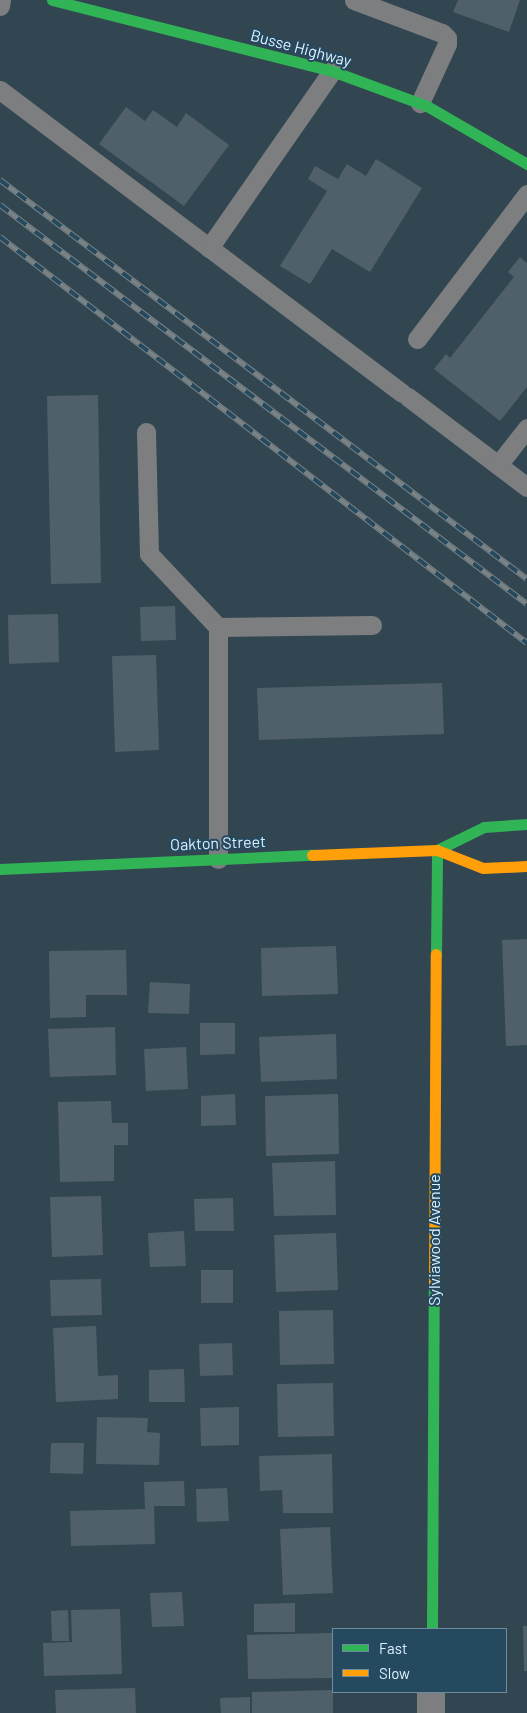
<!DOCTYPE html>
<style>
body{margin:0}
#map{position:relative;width:527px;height:1713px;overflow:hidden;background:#324652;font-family:Barlow,sans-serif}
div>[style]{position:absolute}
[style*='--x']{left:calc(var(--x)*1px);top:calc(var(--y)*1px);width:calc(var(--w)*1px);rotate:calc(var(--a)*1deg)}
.building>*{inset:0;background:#4f606a}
.lane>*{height:19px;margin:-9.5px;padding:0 9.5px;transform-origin:9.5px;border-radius:9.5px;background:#7d7e7f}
.street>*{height:28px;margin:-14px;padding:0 14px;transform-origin:14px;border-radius:14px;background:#7d7e7f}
.fast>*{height:11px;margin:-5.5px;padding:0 5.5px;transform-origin:5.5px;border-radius:5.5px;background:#30b455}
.slow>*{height:11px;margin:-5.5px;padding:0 5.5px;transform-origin:5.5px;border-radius:5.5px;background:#ff9f0a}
.rail>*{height:5.5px;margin-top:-2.75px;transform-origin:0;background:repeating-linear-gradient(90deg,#25495f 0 11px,#798285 0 22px);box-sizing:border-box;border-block:1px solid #798285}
span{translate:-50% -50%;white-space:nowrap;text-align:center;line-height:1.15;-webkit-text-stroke:4px #25495f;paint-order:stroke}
.street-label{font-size:16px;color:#ddf1fe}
.legend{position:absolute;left:332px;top:1628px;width:175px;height:65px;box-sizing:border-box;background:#25495f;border:1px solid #6f8c9f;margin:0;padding:6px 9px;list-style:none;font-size:15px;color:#ddf1fe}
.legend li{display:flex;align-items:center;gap:10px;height:25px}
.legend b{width:25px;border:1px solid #6f8c9f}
</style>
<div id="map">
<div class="building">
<i style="clip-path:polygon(458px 0,520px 0,509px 32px,453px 12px)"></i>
<i style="clip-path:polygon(126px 107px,145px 121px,153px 110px,177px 127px,186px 113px,229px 145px,184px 206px,99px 144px)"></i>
<i style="clip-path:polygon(376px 159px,422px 188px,370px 272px,332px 249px,310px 284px,280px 266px,327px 191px,308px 179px,315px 166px,338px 179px,347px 164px,366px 176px)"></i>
<i style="clip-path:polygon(520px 257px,527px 263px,527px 387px,500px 421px,434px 369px,446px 354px,450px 358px,514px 277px,508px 272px)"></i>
<i style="clip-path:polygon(98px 395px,101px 583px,51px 584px,47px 396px)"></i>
<i style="clip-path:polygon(175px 606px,176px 640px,141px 641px,140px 607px)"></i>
<i style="clip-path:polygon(58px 614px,59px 662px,9px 664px,8px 615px)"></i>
<i style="clip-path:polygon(156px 655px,159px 750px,115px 752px,112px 656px)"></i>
<i style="clip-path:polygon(442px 683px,444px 734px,259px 740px,257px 688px)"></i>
<i style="clip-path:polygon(527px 939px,527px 1045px,506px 1046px,502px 940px)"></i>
<i style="clip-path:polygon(336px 946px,338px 994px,262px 996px,261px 948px)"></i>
<i style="clip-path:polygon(126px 950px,127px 995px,86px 995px,86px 1017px,50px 1018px,49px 951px)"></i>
<i style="clip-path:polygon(150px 982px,190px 984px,189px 1014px,148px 1013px)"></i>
<i style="clip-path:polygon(200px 1023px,235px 1023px,235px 1054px,200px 1055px)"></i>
<i style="clip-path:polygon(115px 1027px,116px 1075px,50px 1077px,48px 1029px)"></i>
<i style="clip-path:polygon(336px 1034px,337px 1079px,261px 1082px,259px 1037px)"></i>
<i style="clip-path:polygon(186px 1047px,188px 1089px,146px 1091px,144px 1049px)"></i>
<i style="clip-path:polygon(235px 1094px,236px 1125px,201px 1126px,201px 1096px)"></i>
<i style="clip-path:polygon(338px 1094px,339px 1154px,266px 1156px,265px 1096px)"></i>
<i style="clip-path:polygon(111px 1101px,112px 1123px,128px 1123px,128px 1145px,114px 1145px,114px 1181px,60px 1182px,58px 1102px)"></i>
<i style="clip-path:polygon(335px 1161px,336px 1215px,274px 1216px,272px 1163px)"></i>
<i style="clip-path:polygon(101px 1196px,103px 1255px,52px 1257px,50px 1197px)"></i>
<i style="clip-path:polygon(233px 1198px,234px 1231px,195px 1231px,194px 1199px)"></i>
<i style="clip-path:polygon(184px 1231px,186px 1266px,150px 1267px,148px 1233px)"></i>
<i style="clip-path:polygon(336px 1233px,338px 1290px,276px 1292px,274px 1235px)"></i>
<i style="clip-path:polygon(201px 1270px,233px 1270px,233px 1303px,201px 1303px)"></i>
<i style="clip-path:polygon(101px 1279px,102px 1315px,51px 1316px,50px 1280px)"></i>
<i style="clip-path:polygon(333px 1310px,334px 1364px,280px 1365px,279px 1311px)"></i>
<i style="clip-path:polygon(96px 1326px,98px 1376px,118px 1375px,118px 1399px,56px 1402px,53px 1328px)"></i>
<i style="clip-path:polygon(232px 1343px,233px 1375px,200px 1376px,199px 1344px)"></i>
<i style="clip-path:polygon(184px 1369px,185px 1402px,149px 1402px,149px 1370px)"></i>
<i style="clip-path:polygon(333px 1383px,334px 1436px,278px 1437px,277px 1384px)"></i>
<i style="clip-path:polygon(239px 1407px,239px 1445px,201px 1446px,200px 1408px)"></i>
<i style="clip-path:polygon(97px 1417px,148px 1418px,147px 1432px,160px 1433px,159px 1465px,96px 1464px)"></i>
<i style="clip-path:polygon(51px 1443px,84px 1443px,83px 1474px,50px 1473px)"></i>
<i style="clip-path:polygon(332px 1454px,333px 1513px,283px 1513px,282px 1490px,260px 1491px,259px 1456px)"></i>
<i style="clip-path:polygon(184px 1481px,185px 1506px,154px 1506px,155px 1544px,71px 1546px,70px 1511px,145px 1509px,144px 1482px)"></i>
<i style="clip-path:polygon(227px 1488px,229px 1521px,197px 1522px,196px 1489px)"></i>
<i style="clip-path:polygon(330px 1527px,333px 1593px,283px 1595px,280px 1529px)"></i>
<i style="clip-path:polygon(182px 1592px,184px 1626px,152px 1627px,150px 1593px)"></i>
<i style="clip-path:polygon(295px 1603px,295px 1632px,254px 1632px,254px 1604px)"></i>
<i style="clip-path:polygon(120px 1609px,122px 1674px,44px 1676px,43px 1643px,72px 1642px,71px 1610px)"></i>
<i style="clip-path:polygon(68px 1610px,69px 1641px,52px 1641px,51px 1611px)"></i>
<i style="clip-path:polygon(523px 1626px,527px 1626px,527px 1671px,524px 1671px)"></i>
<i style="clip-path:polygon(332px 1633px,333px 1678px,248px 1679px,247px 1635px)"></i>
<i style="clip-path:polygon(135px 1688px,136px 1713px,56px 1713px,55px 1690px)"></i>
<i style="clip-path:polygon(333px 1690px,333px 1713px,252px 1713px,252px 1692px)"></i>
<i style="clip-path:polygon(250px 1697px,250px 1713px,221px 1713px,220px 1698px)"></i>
</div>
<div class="lane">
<i style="--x:354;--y:0;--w:94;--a:20.6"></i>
<i style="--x:442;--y:33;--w:7;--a:45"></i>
<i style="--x:447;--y:38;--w:6;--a:90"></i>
<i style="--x:447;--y:44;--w:65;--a:114.6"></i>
<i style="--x:0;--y:6;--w:6;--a:-81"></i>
<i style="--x:0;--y:90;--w:503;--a:37.01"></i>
<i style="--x:209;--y:248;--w:216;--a:-55.2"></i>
<i style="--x:417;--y:339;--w:182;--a:-52.8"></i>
<i style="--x:408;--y:397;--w:149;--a:37.1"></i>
<i style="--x:146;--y:432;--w:122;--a:88.6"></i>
<i style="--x:149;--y:554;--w:100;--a:46.6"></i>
<i style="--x:498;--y:465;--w:47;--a:-51.9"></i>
<i style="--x:218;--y:859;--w:232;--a:-90"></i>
<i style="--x:218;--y:627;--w:154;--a:-0.7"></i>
</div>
<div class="street">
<i style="--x:431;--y:1713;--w:21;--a:-90"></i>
</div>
<div class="fast">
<i style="--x:52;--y:0;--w:289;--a:14.2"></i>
<i style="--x:332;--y:71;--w:101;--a:20.2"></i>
<i style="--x:427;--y:106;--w:116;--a:30.1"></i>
<i style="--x:437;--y:850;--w:52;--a:-26.1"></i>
<i style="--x:484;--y:827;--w:43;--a:-4"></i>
<i style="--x:0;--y:869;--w:312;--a:-2.6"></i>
<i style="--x:436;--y:954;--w:104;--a:-89.4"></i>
<i style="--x:432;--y:1629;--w:343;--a:-89.7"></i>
</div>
<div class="slow">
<i style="--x:312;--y:855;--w:125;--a:-2.3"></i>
<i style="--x:437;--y:850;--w:49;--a:21.4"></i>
<i style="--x:483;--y:868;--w:44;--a:-2.6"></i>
<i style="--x:434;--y:1286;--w:332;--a:-89.7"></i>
</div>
<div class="rail">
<i style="--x:0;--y:180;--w:661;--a:37.13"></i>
<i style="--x:0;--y:205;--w:661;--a:37.13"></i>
<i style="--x:0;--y:237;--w:665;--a:37.61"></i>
</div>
<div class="street-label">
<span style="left:301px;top:48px;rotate:15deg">Busse Highway</span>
<span style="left:218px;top:843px;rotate:-2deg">Oakton Street</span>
<span style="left:434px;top:1240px;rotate:-90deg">Sylviawood Avenue</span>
</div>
<ul class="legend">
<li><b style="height:6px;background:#30b455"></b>Fast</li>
<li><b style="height:6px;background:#ff9f0a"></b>Slow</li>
</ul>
</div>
